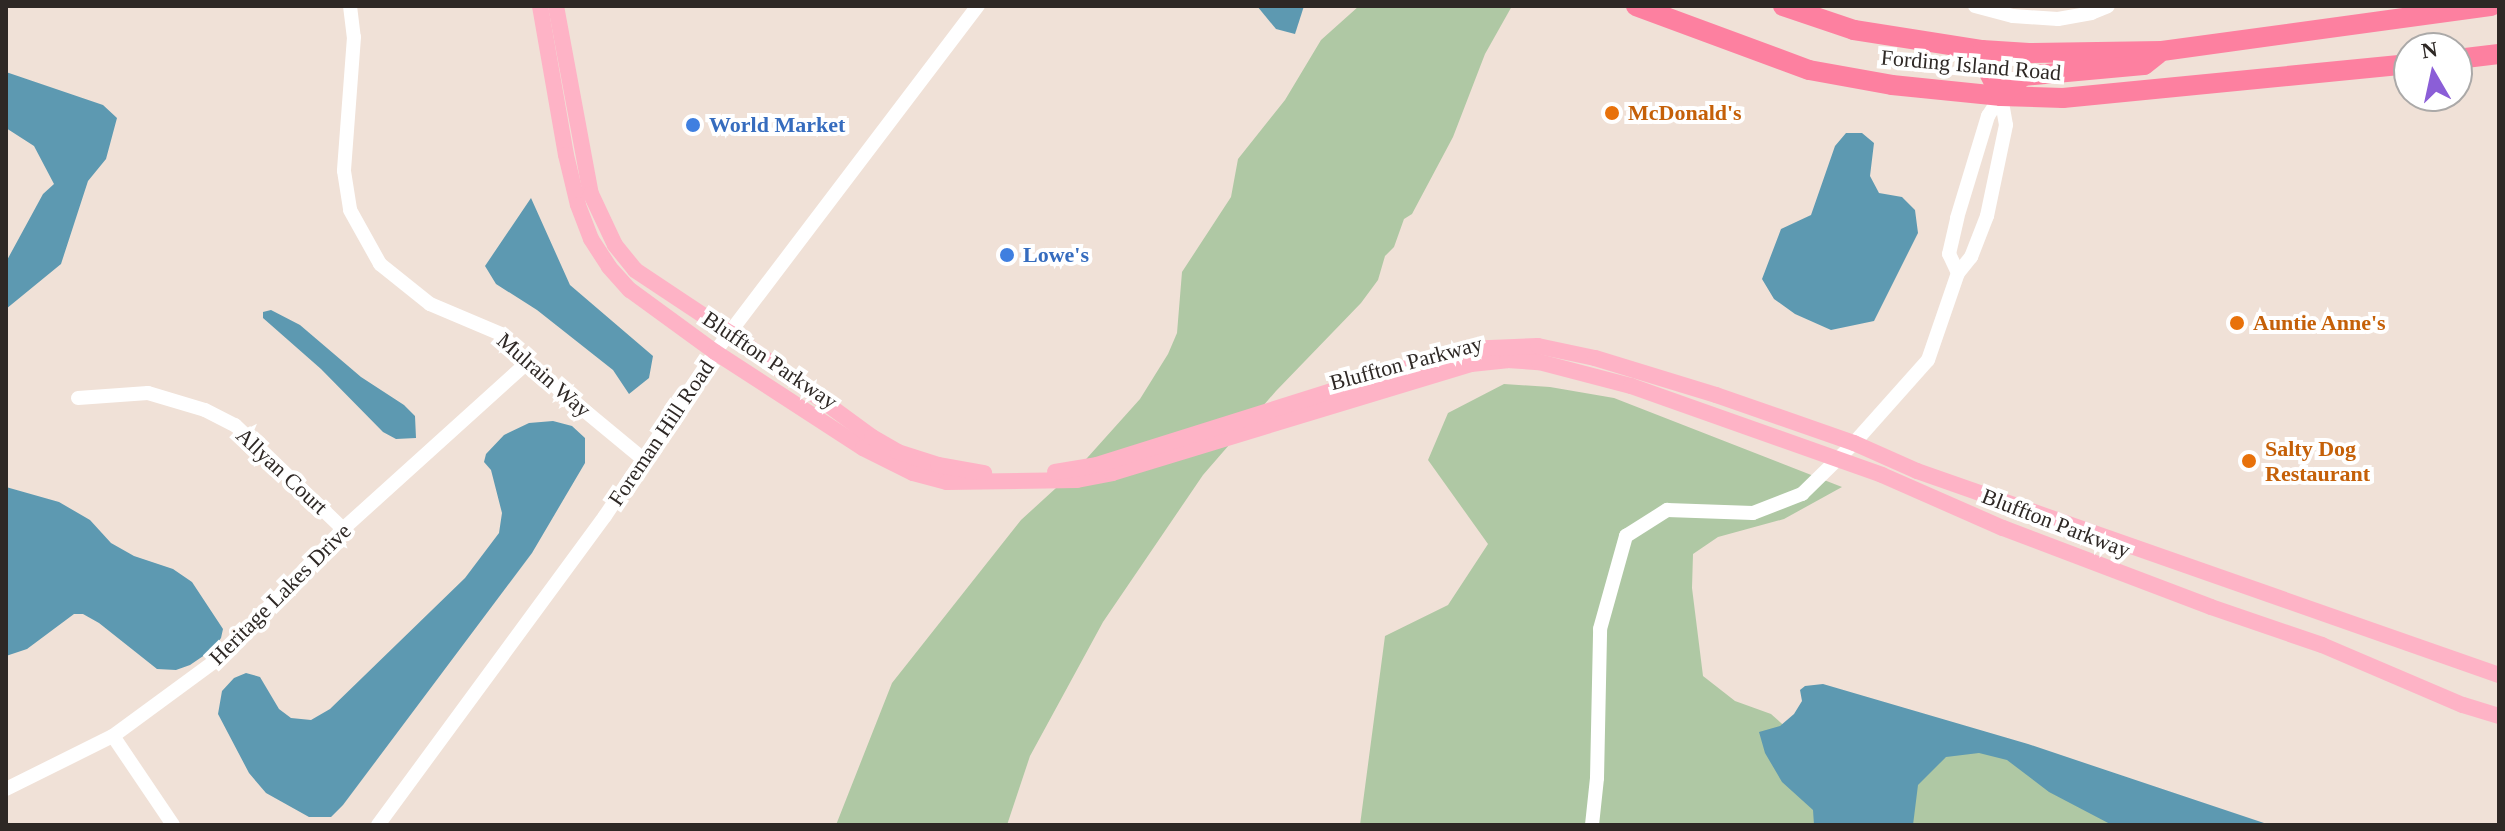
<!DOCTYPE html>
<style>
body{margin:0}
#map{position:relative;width:2505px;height:831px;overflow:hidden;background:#f0e1d7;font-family:Georgia,serif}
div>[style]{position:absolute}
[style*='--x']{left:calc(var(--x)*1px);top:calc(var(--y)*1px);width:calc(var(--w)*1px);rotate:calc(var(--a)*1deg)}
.green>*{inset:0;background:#afc8a4}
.water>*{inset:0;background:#5d99b1}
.minor>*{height:14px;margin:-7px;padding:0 7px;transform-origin:7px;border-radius:7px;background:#fff}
.major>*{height:16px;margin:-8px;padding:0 8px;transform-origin:8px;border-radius:8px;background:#feb3c6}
.highway>*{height:20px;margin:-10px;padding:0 10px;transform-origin:10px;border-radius:10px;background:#fd80a0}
.dots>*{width:22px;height:22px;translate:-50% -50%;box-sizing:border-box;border:4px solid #fff;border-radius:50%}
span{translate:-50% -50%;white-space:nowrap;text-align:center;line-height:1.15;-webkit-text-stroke:8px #fff;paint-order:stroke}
.street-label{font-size:22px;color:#2e2825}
.food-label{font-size:22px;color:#c56008;font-weight:700}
.left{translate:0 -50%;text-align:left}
.shop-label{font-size:22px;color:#366cbe;font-weight:700}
.frame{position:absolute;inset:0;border:8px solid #2e2825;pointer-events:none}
.north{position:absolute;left:2393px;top:32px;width:80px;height:80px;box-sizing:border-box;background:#fff;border:2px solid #aba9a8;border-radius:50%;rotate:351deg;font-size:22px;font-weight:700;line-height:32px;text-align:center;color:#2e2825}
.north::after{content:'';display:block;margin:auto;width:28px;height:36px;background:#8b5ed7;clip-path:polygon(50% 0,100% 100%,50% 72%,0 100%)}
</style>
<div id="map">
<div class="green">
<i style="clip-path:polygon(1359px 6px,1512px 6px,1485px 54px,1453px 137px,1412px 214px,1404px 219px,1394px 247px,1385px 256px,1378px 280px,1361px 303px,1276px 391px,1203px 475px,1103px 622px,1030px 756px,1007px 825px,836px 825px,892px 683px,1021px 520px,1079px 467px,1140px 399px,1168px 354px,1177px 333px,1182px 272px,1231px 197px,1238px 159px,1285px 100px,1321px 40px)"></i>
<i style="clip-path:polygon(1504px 384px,1550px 387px,1614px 398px,1842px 487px,1784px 519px,1718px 537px,1693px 554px,1692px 588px,1703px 676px,1735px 701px,1771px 714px,1810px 749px,1835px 825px,1360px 825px,1385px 636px,1448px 605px,1488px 544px,1428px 460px,1448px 413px)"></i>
<i style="clip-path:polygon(1935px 736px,2219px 825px,1894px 825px)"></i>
</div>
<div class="water">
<i style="clip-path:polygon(1257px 6px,1304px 6px,1295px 34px,1276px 29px)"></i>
<i style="clip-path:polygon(6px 72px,103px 105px,117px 118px,106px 159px,88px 181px,61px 264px,6px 309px,6px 262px,43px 194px,54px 184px,34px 146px,6px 128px)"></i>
<i style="clip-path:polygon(1846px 133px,1862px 133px,1874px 143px,1870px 176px,1879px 193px,1902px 197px,1915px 210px,1918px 233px,1874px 321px,1831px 330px,1795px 314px,1774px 299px,1762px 279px,1781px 229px,1811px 215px,1835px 146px)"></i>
<i style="clip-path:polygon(531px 198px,570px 285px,653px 356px,649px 378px,629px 394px,613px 370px,537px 310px,496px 284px,485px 266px)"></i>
<i style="clip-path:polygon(271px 310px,300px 325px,361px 377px,404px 405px,415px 416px,416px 438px,396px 439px,383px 432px,321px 369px,263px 318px,263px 312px)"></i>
<i style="clip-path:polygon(553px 421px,572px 426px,585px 438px,585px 463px,532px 553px,343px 805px,331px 817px,309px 817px,266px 793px,249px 773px,218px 714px,222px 691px,234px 678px,246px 673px,260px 677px,279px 709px,291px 718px,311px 720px,330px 709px,465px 578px,499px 533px,502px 513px,491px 470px,484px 462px,486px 454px,504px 435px,529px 423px)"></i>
<i style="clip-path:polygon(6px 487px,59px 502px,90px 520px,111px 543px,134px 556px,173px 569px,192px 582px,223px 629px,221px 638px,212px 650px,190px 665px,176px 670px,157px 669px,99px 623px,83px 614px,74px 614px,27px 649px,6px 656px)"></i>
<i style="clip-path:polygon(1823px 684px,2028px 744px,2270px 825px,2112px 825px,2049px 792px,2007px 760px,1979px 753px,1946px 757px,1918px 785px,1913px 825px,1814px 825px,1813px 810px,1782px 782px,1765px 753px,1759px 732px,1780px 726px,1794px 714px,1802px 701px,1800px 690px,1805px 686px)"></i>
</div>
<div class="minor">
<i style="--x:350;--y:6;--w:31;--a:83"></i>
<i style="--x:354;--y:37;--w:134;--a:94.3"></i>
<i style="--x:344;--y:171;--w:39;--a:81"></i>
<i style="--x:350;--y:210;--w:62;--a:60.9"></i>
<i style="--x:380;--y:264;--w:64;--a:38.7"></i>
<i style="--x:430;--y:304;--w:77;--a:22.9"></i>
<i style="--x:501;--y:334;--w:39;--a:48"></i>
<i style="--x:527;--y:363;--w:151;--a:39.6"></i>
<i style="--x:1975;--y:6;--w:39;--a:15"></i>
<i style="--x:2013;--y:16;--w:45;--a:3.8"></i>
<i style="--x:2058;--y:19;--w:34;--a:-10"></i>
<i style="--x:2091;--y:13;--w:18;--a:-22"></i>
<i style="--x:1958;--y:273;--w:21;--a:-115"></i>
<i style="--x:1949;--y:254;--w:37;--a:-77"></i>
<i style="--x:1957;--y:218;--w:107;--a:-73.1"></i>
<i style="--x:1988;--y:116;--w:24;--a:-57"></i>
<i style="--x:78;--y:398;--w:70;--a:-4.1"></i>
<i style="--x:148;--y:393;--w:59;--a:16.6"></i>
<i style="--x:205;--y:410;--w:34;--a:27"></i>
<i style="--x:235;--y:425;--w:150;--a:43.9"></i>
<i style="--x:113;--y:736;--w:107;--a:56"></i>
<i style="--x:6;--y:789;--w:119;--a:-26.4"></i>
<i style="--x:113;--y:736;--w:135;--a:-36.3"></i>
<i style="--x:222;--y:656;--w:175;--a:-46.4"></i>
<i style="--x:343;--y:529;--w:248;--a:-42.1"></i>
<i style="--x:378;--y:825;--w:383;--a:-53.7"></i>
<i style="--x:605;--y:516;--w:197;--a:-56.1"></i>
<i style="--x:715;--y:352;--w:435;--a:-52.8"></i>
<i style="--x:1592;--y:825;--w:47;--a:-83.9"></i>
<i style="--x:1597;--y:778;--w:149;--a:-88.8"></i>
<i style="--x:1600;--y:629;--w:97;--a:-74.4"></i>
<i style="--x:1626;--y:536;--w:49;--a:-32.4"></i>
<i style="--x:1667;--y:510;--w:86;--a:2"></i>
<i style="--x:1753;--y:513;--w:53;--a:-21.2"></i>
<i style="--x:1802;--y:494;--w:73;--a:-44.4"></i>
<i style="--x:1854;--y:443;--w:111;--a:-48.3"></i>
<i style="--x:1928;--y:360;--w:92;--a:-71"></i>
<i style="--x:1958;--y:273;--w:21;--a:-51"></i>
<i style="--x:1971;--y:257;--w:44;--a:-68.7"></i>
<i style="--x:1987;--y:216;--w:93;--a:-78.2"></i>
<i style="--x:2006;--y:125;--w:29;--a:-100"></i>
</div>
<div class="major">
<i style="--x:540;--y:6;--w:151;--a:80.1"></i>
<i style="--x:566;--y:155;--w:51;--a:76.5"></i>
<i style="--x:578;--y:205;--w:36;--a:69"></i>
<i style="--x:591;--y:239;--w:33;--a:57"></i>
<i style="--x:609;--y:267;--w:31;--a:48"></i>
<i style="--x:630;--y:290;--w:105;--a:36.1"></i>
<i style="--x:715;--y:352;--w:176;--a:33"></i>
<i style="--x:863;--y:448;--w:56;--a:26.6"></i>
<i style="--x:913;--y:473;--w:35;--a:15"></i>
<i style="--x:947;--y:482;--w:130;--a:-0.9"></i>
<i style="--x:1077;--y:480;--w:36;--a:-11"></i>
<i style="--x:1112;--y:473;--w:375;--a:-16.9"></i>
<i style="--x:1471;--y:364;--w:36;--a:-6"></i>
<i style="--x:1507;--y:360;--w:32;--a:4"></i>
<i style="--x:1539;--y:362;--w:95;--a:14.6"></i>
<i style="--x:1631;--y:386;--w:266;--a:19.5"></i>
<i style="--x:1882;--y:475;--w:132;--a:23.7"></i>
<i style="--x:2003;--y:528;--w:222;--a:20.8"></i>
<i style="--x:2211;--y:607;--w:117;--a:18.9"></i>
<i style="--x:2322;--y:645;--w:153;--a:23.1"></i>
<i style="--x:2463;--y:705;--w:38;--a:17"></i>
<i style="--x:556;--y:6;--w:191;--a:79.5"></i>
<i style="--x:591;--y:194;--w:56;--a:64.8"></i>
<i style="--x:615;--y:245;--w:32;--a:51"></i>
<i style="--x:635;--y:270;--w:114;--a:33.6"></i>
<i style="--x:730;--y:333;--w:176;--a:36.2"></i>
<i style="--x:872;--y:437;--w:30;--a:30"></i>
<i style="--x:898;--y:452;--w:42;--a:18"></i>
<i style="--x:938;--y:465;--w:47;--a:9.9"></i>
<i style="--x:1055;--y:472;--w:43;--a:-9.5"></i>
<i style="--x:1097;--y:465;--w:387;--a:-17.5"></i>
<i style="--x:1466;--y:349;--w:72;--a:-2.4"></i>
<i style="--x:1538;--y:346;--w:58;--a:11.9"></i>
<i style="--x:1595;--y:358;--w:127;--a:17"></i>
<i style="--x:1716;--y:395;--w:146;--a:19.2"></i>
<i style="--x:1854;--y:443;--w:69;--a:24"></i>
<i style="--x:1917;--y:471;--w:617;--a:19.32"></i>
</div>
<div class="highway">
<i style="--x:1636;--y:6;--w:184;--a:20.3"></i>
<i style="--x:1809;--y:70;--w:84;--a:10.2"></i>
<i style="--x:1892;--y:85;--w:110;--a:5.8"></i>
<i style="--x:2001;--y:96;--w:62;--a:1.8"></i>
<i style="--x:2063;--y:98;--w:348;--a:-5.6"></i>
<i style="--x:1783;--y:6;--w:75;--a:18.7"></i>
<i style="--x:1854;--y:30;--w:130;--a:8.9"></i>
<i style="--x:1982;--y:50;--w:47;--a:3.7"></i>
<i style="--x:2029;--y:53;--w:133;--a:-0.9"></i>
<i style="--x:2162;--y:51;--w:333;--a:-7.8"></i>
<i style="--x:1963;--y:52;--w:24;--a:28"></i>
<i style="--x:1984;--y:63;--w:37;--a:63"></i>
<i style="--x:2457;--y:59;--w:42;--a:-6.8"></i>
<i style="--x:2001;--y:96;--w:30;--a:-42"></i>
<i style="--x:2023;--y:76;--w:121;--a:-5.2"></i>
<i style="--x:2144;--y:65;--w:18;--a:-38"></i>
</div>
<div class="dots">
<i style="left:1612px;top:113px;background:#e8710a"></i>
<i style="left:693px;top:125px;background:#3f7fe0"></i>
<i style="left:1007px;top:255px;background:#3f7fe0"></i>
<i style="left:2237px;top:323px;background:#e8710a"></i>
<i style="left:2249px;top:461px;background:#e8710a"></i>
</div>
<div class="street-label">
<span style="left:1971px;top:65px;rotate:5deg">Fording Island Road</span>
<span style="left:770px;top:360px;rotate:34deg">Bluffton Parkway</span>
<span style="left:1406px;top:363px;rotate:-15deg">Bluffton Parkway</span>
<span style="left:544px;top:375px;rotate:41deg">Mulrain Way</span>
<span style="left:661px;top:433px;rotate:-56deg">Foreman Hill Road</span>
<span style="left:282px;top:471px;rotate:43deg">Allyan Court</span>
<span style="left:2056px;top:523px;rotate:21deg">Bluffton Parkway</span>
<span style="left:280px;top:594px;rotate:-45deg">Heritage Lakes Drive</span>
</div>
<div class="food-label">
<span class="left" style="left:1628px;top:113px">McDonald's</span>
<span class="left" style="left:2253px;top:323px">Auntie Anne's</span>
<span class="left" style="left:2265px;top:461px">Salty Dog<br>Restaurant</span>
</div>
<div class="shop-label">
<span class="left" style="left:709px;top:125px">World Market</span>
<span class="left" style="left:1023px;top:255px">Lowe's</span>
</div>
<div class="frame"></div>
<div class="north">N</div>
</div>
